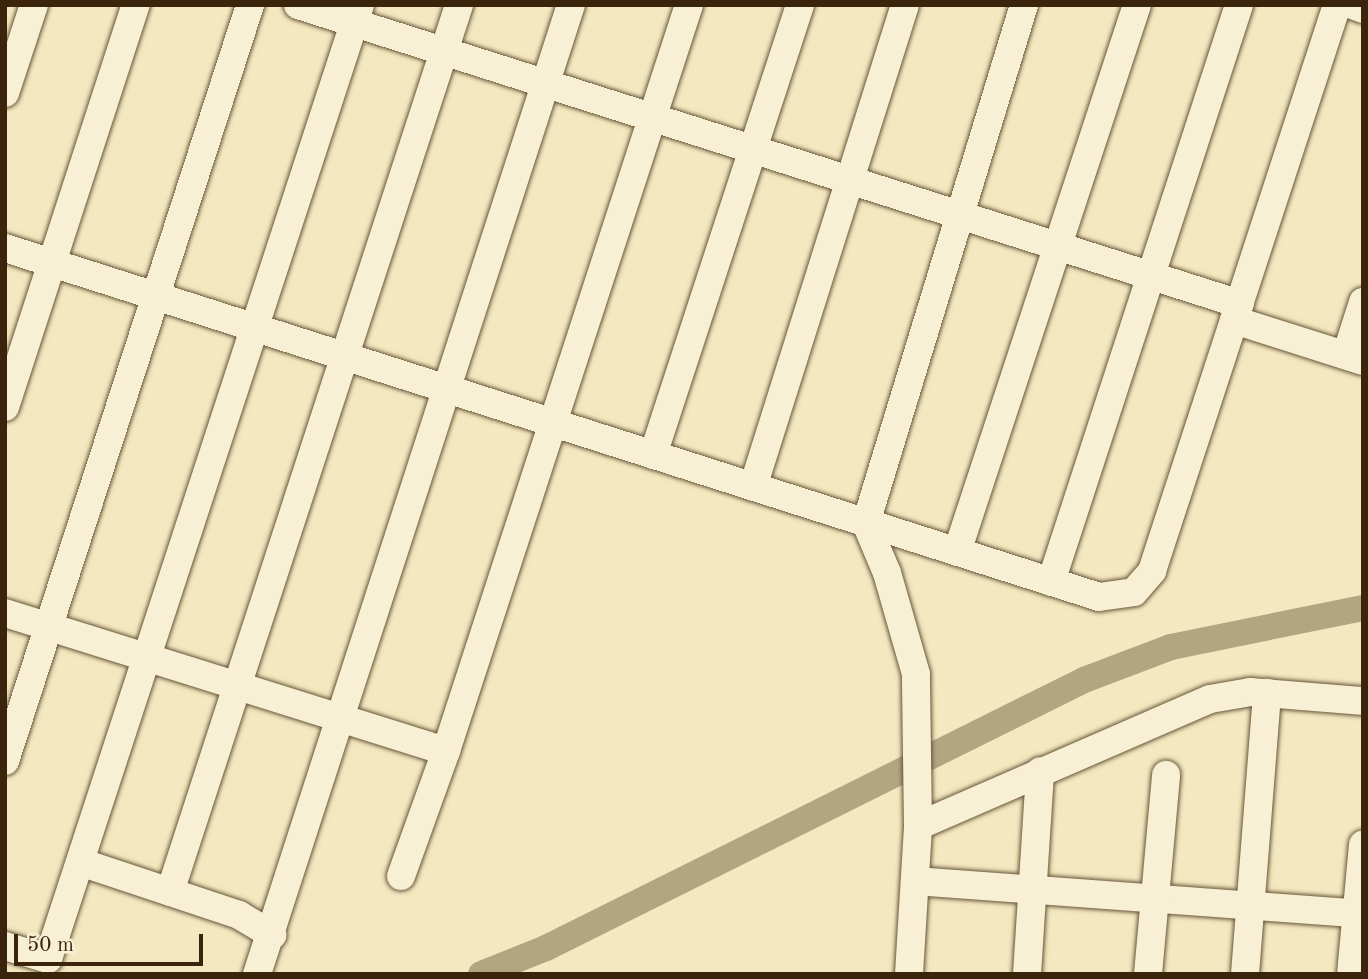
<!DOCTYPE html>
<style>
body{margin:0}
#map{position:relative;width:1368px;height:979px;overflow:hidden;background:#f3e8bf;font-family:"Old Standard TT",serif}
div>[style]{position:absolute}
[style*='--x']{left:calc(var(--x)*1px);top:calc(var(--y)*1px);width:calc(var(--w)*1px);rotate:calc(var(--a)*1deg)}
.canal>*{height:26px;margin:-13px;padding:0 13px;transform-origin:13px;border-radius:13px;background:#b4a582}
.roads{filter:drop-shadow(0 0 2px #685539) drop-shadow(0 0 2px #685539)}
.minor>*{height:28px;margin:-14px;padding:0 14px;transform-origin:14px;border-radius:14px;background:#f7f0d5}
span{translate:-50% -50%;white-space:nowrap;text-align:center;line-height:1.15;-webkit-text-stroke:7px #f7f0d5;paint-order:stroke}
.frame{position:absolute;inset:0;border:7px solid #3a240c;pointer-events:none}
.scale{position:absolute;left:14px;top:934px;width:189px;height:32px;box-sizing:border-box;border:4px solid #3a240c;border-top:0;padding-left:9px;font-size:21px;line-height:24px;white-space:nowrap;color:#3a240c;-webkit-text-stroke:5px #f7f0d5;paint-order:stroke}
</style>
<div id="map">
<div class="canal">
<i style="--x:481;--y:974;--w:70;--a:-21.8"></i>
<i style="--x:546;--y:948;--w:601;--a:-26.48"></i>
<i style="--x:1084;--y:680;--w:93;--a:-20.8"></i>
<i style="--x:1171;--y:647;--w:196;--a:-11.5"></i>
</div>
<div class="roads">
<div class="minor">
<i style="--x:298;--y:5;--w:988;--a:17.61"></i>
<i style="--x:1352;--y:5;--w:12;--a:20"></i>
<i style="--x:5;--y:93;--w:93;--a:-71.8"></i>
<i style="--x:5;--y:248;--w:1148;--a:17.69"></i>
<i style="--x:1099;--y:597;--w:35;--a:-8"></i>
<i style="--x:1134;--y:592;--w:28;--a:-49"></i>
<i style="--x:1152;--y:571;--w:595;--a:-71.9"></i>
<i style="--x:1234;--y:320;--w:135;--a:17.6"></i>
<i style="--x:1346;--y:355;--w:56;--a:-72.2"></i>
<i style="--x:5;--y:407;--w:423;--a:-72"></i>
<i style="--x:653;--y:455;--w:473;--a:-71.9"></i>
<i style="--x:753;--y:487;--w:505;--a:-72.5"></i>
<i style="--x:957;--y:552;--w:576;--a:-71.79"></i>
<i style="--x:1051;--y:582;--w:607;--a:-71.95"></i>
<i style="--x:5;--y:613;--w:462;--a:17.4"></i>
<i style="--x:5;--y:761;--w:795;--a:-72.04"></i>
<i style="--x:918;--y:826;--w:318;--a:-23.5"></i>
<i style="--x:1210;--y:699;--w:42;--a:-9.7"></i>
<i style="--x:1251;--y:692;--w:112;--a:4.6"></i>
<i style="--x:80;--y:862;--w:168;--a:18.4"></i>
<i style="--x:239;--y:915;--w:39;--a:31"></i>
<i style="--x:401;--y:876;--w:133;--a:-70.2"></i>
<i style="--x:446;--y:751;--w:785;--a:-71.96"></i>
<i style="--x:915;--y:881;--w:449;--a:4.2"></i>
<i style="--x:170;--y:892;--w:933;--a:-71.95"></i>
<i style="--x:5;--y:946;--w:45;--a:16.8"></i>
<i style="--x:48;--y:959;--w:1004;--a:-71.89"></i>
<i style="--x:257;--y:974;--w:1019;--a:-72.05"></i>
<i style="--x:909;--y:974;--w:148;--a:-86.5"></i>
<i style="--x:918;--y:826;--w:152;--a:-90.8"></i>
<i style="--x:916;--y:674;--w:105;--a:-106"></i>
<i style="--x:887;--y:573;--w:54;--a:-112.8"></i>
<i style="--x:866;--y:523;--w:542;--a:-73.04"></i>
<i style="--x:1027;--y:974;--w:203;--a:-86.3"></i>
<i style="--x:1148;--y:974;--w:200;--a:-84.8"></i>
<i style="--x:1245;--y:974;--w:282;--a:-85.5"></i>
<i style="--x:1351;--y:974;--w:130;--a:-84.7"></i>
</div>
</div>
<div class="frame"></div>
<div class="scale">50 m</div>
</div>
